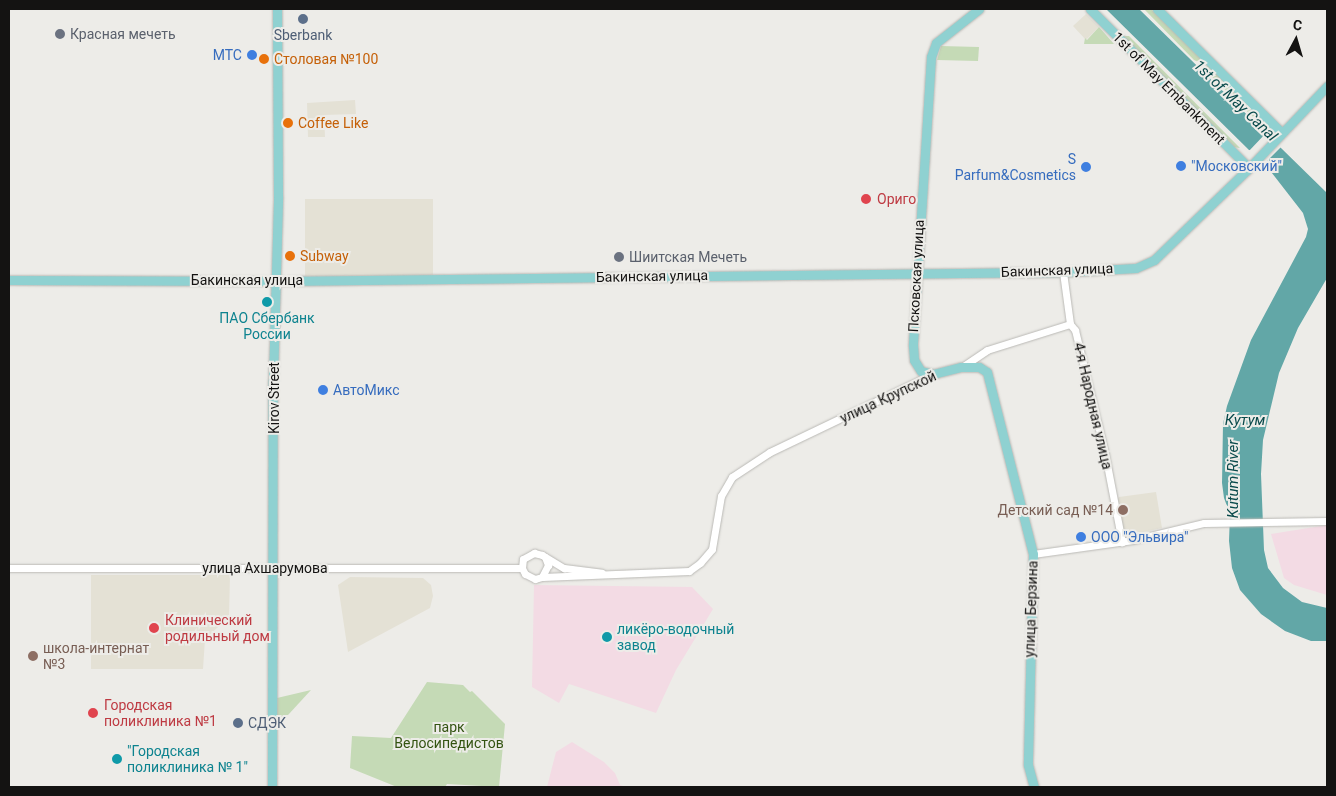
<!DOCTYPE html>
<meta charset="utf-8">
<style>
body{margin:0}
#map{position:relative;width:1336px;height:796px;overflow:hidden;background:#edece8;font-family:Roboto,sans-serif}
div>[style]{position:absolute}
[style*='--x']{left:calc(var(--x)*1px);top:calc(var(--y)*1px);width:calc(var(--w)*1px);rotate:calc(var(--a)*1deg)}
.industrial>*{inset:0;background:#f3dbe4}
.built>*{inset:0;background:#e4e1d5}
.green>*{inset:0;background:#c5dab6}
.water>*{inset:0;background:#62a7a7}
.pier>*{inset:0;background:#edece8}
.roads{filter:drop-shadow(0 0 1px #bab9b5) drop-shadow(0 0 1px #bab9b5)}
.minor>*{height:7px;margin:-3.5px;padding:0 3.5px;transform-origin:3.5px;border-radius:3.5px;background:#fff}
.major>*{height:9px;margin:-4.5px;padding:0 4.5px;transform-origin:4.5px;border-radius:4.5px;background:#8fd1d1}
.dots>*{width:14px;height:14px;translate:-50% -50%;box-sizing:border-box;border:2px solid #edece8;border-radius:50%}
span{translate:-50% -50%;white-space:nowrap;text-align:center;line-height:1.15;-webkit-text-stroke:4px #edece8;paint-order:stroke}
.worship-label{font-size:14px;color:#5b616d}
.left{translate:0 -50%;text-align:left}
.service-label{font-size:14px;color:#4e5e75}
.shop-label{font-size:14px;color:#366cbe}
.right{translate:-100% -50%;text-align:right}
.food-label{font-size:14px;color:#c56008}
.street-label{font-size:14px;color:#141312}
.health-label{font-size:14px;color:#be3a42}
.culture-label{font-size:14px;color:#0d838f}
.education-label{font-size:14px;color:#785e54}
.park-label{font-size:14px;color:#335311}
.water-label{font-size:15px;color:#094a4b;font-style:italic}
.frame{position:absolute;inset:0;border:10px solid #141312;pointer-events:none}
.north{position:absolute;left:1271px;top:15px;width:50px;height:50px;-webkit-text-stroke:4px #edece8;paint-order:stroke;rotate:6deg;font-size:14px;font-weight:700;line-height:20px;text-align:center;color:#141312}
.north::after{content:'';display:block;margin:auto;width:18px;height:22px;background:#141312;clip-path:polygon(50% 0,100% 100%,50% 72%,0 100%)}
</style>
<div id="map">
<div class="industrial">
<i style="clip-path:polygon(1327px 525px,1327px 595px,1294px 585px,1284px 578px,1271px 534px)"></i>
<i style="clip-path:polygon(534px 585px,692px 587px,713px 609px,676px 670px,656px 713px,569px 684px,559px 703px,532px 687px)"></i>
<i style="clip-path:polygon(572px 742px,604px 762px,615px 773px,620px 785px,626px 787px,547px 787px,556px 752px)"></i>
</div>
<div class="built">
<i style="clip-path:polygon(1086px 14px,1099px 27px,1086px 40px,1073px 26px)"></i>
<i style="clip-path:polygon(355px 100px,356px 114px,324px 115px,325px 137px,308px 137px,307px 103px)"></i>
<i style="clip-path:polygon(305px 199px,433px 199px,433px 276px,305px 276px)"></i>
<i style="clip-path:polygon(1156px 492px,1162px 528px,1143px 532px,1143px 535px,1128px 538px,1124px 536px,1117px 499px,1119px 497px)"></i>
<i style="clip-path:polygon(91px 575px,230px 575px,229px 617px,205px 639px,203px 669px,91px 669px)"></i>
<i style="clip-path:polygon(350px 577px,423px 578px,431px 585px,433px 596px,430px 608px,348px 652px,338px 585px)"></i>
</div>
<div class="green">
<i style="clip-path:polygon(1144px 9px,1151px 9px,1204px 62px,1202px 64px,1194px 60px)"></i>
<i style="clip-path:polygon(1099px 27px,1114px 44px,1084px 44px,1085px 38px,1087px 40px)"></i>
<i style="clip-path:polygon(1124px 36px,1129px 36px,1240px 148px,1233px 147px,1122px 38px)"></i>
<i style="clip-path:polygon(941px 46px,979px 47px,978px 61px,937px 60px)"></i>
<i style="clip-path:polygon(1208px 65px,1263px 120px,1260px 124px,1210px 75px,1205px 68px)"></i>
<i style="clip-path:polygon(427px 682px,463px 685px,470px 692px,472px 691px,505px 724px,499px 787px,447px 784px,445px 787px,397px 787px,350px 768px,352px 736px,391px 738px)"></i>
<i style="clip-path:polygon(311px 690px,277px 727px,277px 698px)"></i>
</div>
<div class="water">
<i style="clip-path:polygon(1106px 9px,1139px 9px,1327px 193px,1327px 278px,1298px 328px,1279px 373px,1263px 440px,1261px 474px,1264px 550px,1268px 568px,1283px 588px,1302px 602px,1327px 608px,1327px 641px,1311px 641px,1285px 631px,1261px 614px,1240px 590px,1232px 568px,1229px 541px,1230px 514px,1224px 498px,1222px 483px,1223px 424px,1227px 406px,1251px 340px,1306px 237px,1308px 229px,1303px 213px,1255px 151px,1249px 150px)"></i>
</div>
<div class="pier">
<i style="clip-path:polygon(1267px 132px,1282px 146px,1263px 165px,1254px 153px,1248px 152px)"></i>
</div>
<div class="roads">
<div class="minor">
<i style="--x:1063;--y:272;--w:52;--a:82.3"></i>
<i style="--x:1070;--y:324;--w:8;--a:50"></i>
<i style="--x:1075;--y:330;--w:128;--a:76.4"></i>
<i style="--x:1105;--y:454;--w:90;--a:79.1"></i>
<i style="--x:962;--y:367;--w:30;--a:-34"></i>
<i style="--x:987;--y:350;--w:87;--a:-17.4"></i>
<i style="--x:1033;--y:554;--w:101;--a:-8"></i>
<i style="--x:1133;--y:540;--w:73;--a:-13.5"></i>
<i style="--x:1204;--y:523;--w:123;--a:-0.9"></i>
<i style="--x:545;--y:557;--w:9;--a:69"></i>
<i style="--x:548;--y:565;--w:13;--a:117"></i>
<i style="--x:542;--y:577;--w:7;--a:164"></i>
<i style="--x:535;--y:579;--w:11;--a:-153"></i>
<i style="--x:525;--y:574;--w:7;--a:-117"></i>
<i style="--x:522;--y:568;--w:9;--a:-84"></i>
<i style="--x:523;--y:559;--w:13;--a:-29"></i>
<i style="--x:534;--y:553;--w:8;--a:14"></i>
<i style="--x:542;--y:555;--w:26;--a:31"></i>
<i style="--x:564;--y:568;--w:38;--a:7"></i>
<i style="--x:9;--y:568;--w:513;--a:0"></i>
<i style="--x:542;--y:577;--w:147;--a:-2.3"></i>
<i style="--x:689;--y:571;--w:14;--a:-36"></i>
<i style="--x:700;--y:563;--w:18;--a:-49"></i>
<i style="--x:712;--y:549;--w:54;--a:-80.4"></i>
<i style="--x:721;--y:496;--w:22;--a:-60"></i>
<i style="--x:732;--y:477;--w:45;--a:-33.3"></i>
<i style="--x:770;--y:452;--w:181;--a:-25.6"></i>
</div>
<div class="major">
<i style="--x:979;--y:9;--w:55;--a:141.7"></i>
<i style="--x:936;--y:43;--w:15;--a:110"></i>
<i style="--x:931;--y:57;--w:289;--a:93.6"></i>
<i style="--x:913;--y:345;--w:15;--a:86"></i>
<i style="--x:914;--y:360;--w:13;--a:58"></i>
<i style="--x:921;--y:371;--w:12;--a:14"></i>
<i style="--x:933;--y:374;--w:29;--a:-14"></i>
<i style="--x:961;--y:367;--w:18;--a:0"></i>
<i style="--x:979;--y:367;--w:9;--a:32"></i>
<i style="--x:987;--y:372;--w:8;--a:76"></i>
<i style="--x:989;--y:380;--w:179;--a:75.8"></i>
<i style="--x:1033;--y:554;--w:211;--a:91.4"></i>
<i style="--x:1028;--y:765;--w:23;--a:75"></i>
<i style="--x:1090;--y:9;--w:223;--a:45"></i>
<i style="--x:1157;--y:9;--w:176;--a:44.8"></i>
<i style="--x:9;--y:280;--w:267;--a:0.2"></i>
<i style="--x:276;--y:281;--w:787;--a:-0.66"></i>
<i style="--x:1063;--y:272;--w:73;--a:-3.1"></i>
<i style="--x:1136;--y:268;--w:20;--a:-24"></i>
<i style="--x:1154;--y:260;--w:129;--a:-44.1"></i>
<i style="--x:1247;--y:170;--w:116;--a:-46.4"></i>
<i style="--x:272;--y:787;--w:407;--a:-89.9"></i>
<i style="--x:273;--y:380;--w:184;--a:-88.4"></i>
<i style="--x:278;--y:196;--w:187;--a:-90.3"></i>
</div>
</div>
<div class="dots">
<i style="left:303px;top:19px;background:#5c6f8a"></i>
<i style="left:60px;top:34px;background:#6b7280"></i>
<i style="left:252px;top:55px;background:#3f7fe0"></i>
<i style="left:264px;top:59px;background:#e8710a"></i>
<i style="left:288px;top:123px;background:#e8710a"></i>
<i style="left:1181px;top:166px;background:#3f7fe0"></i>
<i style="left:1086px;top:167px;background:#3f7fe0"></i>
<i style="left:866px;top:199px;background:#e0444e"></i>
<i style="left:290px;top:256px;background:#e8710a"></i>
<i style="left:619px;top:257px;background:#6b7280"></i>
<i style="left:267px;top:302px;background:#0f9aa8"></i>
<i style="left:323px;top:390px;background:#3f7fe0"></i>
<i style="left:1123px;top:510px;background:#8d6e63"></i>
<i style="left:1081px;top:537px;background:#3f7fe0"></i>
<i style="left:154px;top:628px;background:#e0444e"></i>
<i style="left:607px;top:637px;background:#0f9aa8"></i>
<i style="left:33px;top:656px;background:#8d6e63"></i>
<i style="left:93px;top:713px;background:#e0444e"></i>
<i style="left:238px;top:723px;background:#5c6f8a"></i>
<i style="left:117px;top:759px;background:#0f9aa8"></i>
</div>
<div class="worship-label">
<span class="left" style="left:70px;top:34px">Красная мечеть</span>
<span class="left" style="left:629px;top:257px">Шиитская Мечеть</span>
</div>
<div class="service-label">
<span style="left:303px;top:35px">Sberbank</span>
<span class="left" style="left:248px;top:723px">СДЭК</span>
</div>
<div class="shop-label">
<span class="right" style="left:242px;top:55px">МТС</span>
<span class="right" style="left:1076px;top:167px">S<br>Parfum&amp;Cosmetics</span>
<span class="left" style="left:1191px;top:166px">"Московский"</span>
<span class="left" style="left:333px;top:390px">АвтоМикс</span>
<span class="left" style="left:1091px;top:537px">ООО "Эльвира"</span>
</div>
<div class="food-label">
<span class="left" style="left:274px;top:59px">Столовая №100</span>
<span class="left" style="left:298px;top:123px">Coffee Like</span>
<span class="left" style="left:300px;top:256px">Subway</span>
</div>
<div class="street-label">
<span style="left:1169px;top:88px;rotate:45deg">1st of May Embankment</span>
<span style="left:1057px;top:270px;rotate:-2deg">Бакинская улица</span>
<span style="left:652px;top:276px;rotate:-1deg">Бакинская улица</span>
<span style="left:916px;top:276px;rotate:-87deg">Псковская улица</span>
<span style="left:247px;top:280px">Бакинская улица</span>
<span style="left:888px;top:397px;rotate:-25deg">улица Крупской</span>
<span style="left:274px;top:398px;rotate:-90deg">Kirov Street</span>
<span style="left:1093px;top:406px;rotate:77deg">4-я Народная улица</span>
<span style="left:265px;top:568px">улица Ахшарумова</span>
<span style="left:1031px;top:609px;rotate:-88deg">улица Берзина</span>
</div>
<div class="health-label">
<span class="left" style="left:877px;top:199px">Ориго</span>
<span class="left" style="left:165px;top:628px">Клинический<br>родильный дом</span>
<span class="left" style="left:104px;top:713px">Городская<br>поликлиника №1</span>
</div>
<div class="culture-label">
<span style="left:267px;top:326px">ПАО Сбербанк<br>России</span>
<span class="left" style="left:617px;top:637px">ликёро-водочный<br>завод</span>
<span class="left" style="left:127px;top:759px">"Городская<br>поликлиника № 1"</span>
</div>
<div class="education-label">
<span class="right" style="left:1113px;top:510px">Детский сад №14</span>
<span class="left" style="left:43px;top:656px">школа-интернат<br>№3</span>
</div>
<div class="park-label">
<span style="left:449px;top:735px">парк<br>Велосипедистов</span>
</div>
<div class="water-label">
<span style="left:1235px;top:101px;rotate:44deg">1st of May Canal</span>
<span style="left:1245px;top:421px">Кутум</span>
<span style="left:1234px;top:479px;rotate:-90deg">Kutum River</span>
</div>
<div class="frame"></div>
<div class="north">С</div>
</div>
